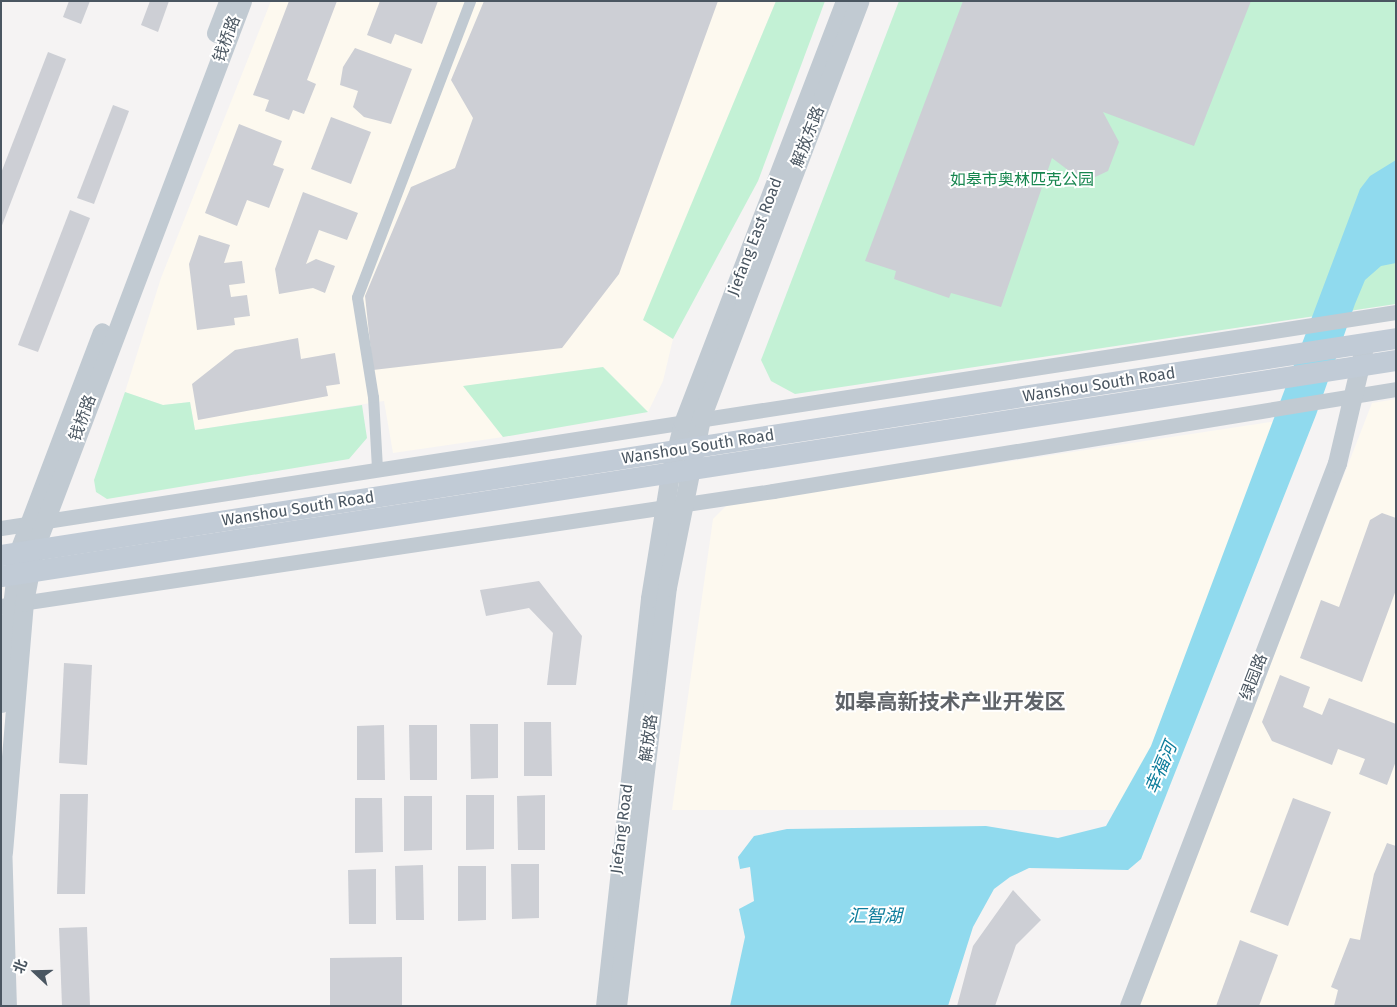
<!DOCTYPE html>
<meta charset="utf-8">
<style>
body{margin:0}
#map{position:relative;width:1397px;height:1007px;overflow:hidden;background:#f5f3f3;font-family:"Fira Sans","Noto Sans SC",sans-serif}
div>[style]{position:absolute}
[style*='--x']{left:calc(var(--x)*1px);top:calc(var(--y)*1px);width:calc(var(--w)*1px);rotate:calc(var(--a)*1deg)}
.commercial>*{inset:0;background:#fdf9ef}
.green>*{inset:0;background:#c3f1d5}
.water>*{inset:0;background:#90daee}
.building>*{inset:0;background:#cdcfd5}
.pedestrian>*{height:11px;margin:-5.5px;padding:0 5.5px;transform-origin:5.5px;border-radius:5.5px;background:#c1cad2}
.minor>*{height:15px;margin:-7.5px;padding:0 7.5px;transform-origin:7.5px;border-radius:7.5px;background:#c1cad2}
.tertiary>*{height:19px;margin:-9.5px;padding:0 9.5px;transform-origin:9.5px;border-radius:9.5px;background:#c1cad2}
.secondary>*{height:21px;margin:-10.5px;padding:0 10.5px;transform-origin:10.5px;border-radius:10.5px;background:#c1cbd6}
span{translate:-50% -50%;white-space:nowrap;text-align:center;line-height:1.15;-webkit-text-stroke:4px #fff;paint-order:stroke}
.street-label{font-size:16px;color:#4a5661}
.park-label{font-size:16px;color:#17864f}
.water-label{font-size:18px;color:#0c7c9b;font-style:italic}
.district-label{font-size:21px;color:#5f6368;font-weight:700}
.frame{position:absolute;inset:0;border:2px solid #4a5661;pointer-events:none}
.north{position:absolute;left:10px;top:947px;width:50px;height:50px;-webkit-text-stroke:4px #fff;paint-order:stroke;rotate:291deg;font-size:14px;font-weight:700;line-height:20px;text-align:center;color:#4a5661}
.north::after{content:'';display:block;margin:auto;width:18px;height:22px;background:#4a5661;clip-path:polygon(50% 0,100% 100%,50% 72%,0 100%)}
</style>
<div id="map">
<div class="commercial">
<i style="clip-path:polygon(271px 1px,776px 1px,644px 320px,673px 339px,663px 381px,648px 412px,603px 367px,464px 386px,503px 437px,393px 453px,384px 401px,195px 430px,190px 402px,163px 405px,125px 392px,161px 278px)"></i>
<i style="clip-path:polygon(1396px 399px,1396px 1006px,1138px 1006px,1372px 403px)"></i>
<i style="clip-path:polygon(1277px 421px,1151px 746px,1118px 810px,672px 810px,713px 519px,728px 504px)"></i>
</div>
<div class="green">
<i style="clip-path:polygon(776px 1px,825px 1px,758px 181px,673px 339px,643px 320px)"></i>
<i style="clip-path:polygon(899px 1px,1396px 1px,1396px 304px,795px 394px,771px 381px,761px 360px)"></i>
<i style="clip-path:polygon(603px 367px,648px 412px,503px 437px,463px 386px)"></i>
<i style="clip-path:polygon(125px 392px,163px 405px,190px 402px,195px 430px,362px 405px,367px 438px,349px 459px,107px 499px,96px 492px,94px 480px)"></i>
</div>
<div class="water">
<i style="clip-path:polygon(1396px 160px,1396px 263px,1381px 266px,1365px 280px,1355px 304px,1316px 415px,1141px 859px,1128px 870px,1029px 868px,1010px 877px,994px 889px,973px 927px,948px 1006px,730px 1006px,745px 937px,739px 909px,754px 901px,750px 867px,740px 869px,738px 857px,754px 836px,787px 829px,986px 826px,1058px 838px,1106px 826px,1151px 746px,1360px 189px,1370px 176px)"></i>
</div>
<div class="building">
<i style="clip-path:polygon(69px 1px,90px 1px,81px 24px,63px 17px)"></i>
<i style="clip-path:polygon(150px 1px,169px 1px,158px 32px,141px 25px)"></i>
<i style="clip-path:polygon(289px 1px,337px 1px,307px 80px,316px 84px,304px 114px,293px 110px,289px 120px,265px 111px,269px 100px,253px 95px)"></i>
<i style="clip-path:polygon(380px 1px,438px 1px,422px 44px,395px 34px,391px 44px,367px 35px)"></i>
<i style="clip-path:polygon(484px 1px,718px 1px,619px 274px,562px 348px,373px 370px,365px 296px,411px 187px,455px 168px,473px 118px,451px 80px)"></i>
<i style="clip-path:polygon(963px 1px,1251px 1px,1194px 146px,1103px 112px,1119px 142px,1108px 171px,1093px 178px,1076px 176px,1052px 158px,1001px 307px,951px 293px,949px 298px,894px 279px,896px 271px,865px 261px)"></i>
<i style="clip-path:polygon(355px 48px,412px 69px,391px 124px,364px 117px,353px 107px,358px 91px,340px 85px,343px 67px)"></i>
<i style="clip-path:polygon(48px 52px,66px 59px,1px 228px,1px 173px)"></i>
<i style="clip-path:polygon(113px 105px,129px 111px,94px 204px,77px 198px)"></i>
<i style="clip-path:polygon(331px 117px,371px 132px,351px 184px,311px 169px)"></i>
<i style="clip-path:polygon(239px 124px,282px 141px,273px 165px,284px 169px,269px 208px,247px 200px,237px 226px,205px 213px)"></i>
<i style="clip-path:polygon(303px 192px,358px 213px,347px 240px,319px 230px,306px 264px,316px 259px,335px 266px,325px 293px,313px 288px,279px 294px,275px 269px)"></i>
<i style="clip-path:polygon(70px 210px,90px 218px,38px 352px,18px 345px)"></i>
<i style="clip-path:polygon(199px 235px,230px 245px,224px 263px,242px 261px,245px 283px,229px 285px,231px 297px,247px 295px,250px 316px,234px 318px,235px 325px,197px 330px,189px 264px)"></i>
<i style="clip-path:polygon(298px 338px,301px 359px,335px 353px,340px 384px,326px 386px,328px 396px,198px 420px,192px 384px,235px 350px)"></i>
<i style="clip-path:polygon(1382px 513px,1396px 518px,1396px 590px,1362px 682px,1300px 658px,1321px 600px,1339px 607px,1370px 520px)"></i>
<i style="clip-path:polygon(539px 581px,582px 636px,576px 685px,547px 685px,553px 633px,529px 608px,486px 616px,480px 590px)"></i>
<i style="clip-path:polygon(64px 663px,92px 665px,87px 765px,59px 763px)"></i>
<i style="clip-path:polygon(1280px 675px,1310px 687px,1303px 707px,1322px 715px,1329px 698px,1396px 724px,1396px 761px,1387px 785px,1359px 774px,1365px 759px,1338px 749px,1332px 765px,1272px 741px,1262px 722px)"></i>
<i style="clip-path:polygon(524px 722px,551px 722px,552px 776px,524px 776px)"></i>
<i style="clip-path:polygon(470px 724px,498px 724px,498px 778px,471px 779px)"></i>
<i style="clip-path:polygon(384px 725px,385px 780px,357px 780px,357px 726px)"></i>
<i style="clip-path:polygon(409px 725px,437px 725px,437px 780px,410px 780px)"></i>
<i style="clip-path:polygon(60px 794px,88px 794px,85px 894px,57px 894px)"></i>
<i style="clip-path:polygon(466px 795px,494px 795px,494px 849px,466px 850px)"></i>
<i style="clip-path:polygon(545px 795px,545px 850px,518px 850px,517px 796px)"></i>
<i style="clip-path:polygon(404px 796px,432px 796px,432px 850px,404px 851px)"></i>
<i style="clip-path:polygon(355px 798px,382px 798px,383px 852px,355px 853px)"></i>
<i style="clip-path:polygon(1293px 798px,1331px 812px,1288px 926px,1250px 912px)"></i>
<i style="clip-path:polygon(1387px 843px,1396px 846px,1396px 1006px,1334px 1006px,1338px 990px,1331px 987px,1350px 938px,1360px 940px,1374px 874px)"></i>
<i style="clip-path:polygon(511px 864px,539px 864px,539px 918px,512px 919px)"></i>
<i style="clip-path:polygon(423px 865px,424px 920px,396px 920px,395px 866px)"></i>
<i style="clip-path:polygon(458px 866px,486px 866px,486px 920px,458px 921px)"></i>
<i style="clip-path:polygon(376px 869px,376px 924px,349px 924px,348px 870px)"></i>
<i style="clip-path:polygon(1013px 890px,1041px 920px,1016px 945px,995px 1006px,957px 1006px,973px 946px)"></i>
<i style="clip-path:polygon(87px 927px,90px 1006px,62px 1006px,59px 928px)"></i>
<i style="clip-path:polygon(1240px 940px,1278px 955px,1259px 1006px,1216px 1006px)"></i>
<i style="clip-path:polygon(402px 957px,402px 1006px,330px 1006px,330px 958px)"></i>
</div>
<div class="pedestrian">
<i style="--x:377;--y:468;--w:71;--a:-93.2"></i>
<i style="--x:373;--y:397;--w:101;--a:-99.1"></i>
<i style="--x:357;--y:297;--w:317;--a:-69.1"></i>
</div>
<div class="minor">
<i style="--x:1;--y:528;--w:1412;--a:-8.8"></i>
<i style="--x:1;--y:606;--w:781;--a:-8.47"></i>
<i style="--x:773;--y:491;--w:631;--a:-9.3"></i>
</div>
<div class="tertiary">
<i style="--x:216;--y:33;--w:34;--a:-69"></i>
<i style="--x:1;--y:703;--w:151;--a:-83.5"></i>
<i style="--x:18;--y:553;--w:236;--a:-69.2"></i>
<i style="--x:2;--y:840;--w:166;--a:88.3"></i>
<i style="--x:3;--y:852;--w:251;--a:-85.2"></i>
<i style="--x:24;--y:602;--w:53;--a:-79.1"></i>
<i style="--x:34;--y:550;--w:587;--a:-69.25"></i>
<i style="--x:605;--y:1006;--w:410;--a:-83.7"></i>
<i style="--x:650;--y:598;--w:126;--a:-80.8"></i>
<i style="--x:670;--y:474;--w:53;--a:-75.7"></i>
<i style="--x:683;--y:423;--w:452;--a:-69"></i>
<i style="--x:617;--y:1006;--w:422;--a:-83.2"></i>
<i style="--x:667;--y:587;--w:172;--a:-78.6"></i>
<i style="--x:701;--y:418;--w:446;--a:-69.2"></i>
<i style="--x:1129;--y:1006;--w:581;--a:-69.04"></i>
<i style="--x:1337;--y:463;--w:114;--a:-76.8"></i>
</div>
<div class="secondary">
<i style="--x:1;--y:555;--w:1412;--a:-8.84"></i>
<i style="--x:1;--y:576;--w:1412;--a:-8.8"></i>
</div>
<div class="street-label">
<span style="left:227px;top:39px;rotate:-69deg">钱桥路</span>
<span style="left:808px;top:137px;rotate:-69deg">解放东路</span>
<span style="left:755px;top:237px;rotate:-69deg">Jiefang East Road</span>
<span style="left:1099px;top:385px;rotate:-9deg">Wanshou South Road</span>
<span style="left:83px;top:418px;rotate:-70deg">钱桥路</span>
<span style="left:698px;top:447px;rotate:-9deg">Wanshou South Road</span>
<span style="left:298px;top:509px;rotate:-9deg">Wanshou South Road</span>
<span style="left:1254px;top:677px;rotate:-69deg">绿园路</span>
<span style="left:649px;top:738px;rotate:-83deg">解放路</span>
<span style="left:622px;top:829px;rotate:-83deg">Jiefang Road</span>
</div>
<div class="park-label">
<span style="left:1022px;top:180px">如皋市奥林匹克公园</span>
</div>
<div class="water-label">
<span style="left:1161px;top:768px;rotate:-67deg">幸福河</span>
<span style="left:875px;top:916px">汇智湖</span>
</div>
<div class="district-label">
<span style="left:950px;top:702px">如皋高新技术产业开发区</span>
</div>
<div class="frame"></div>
<div class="north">北</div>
</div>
